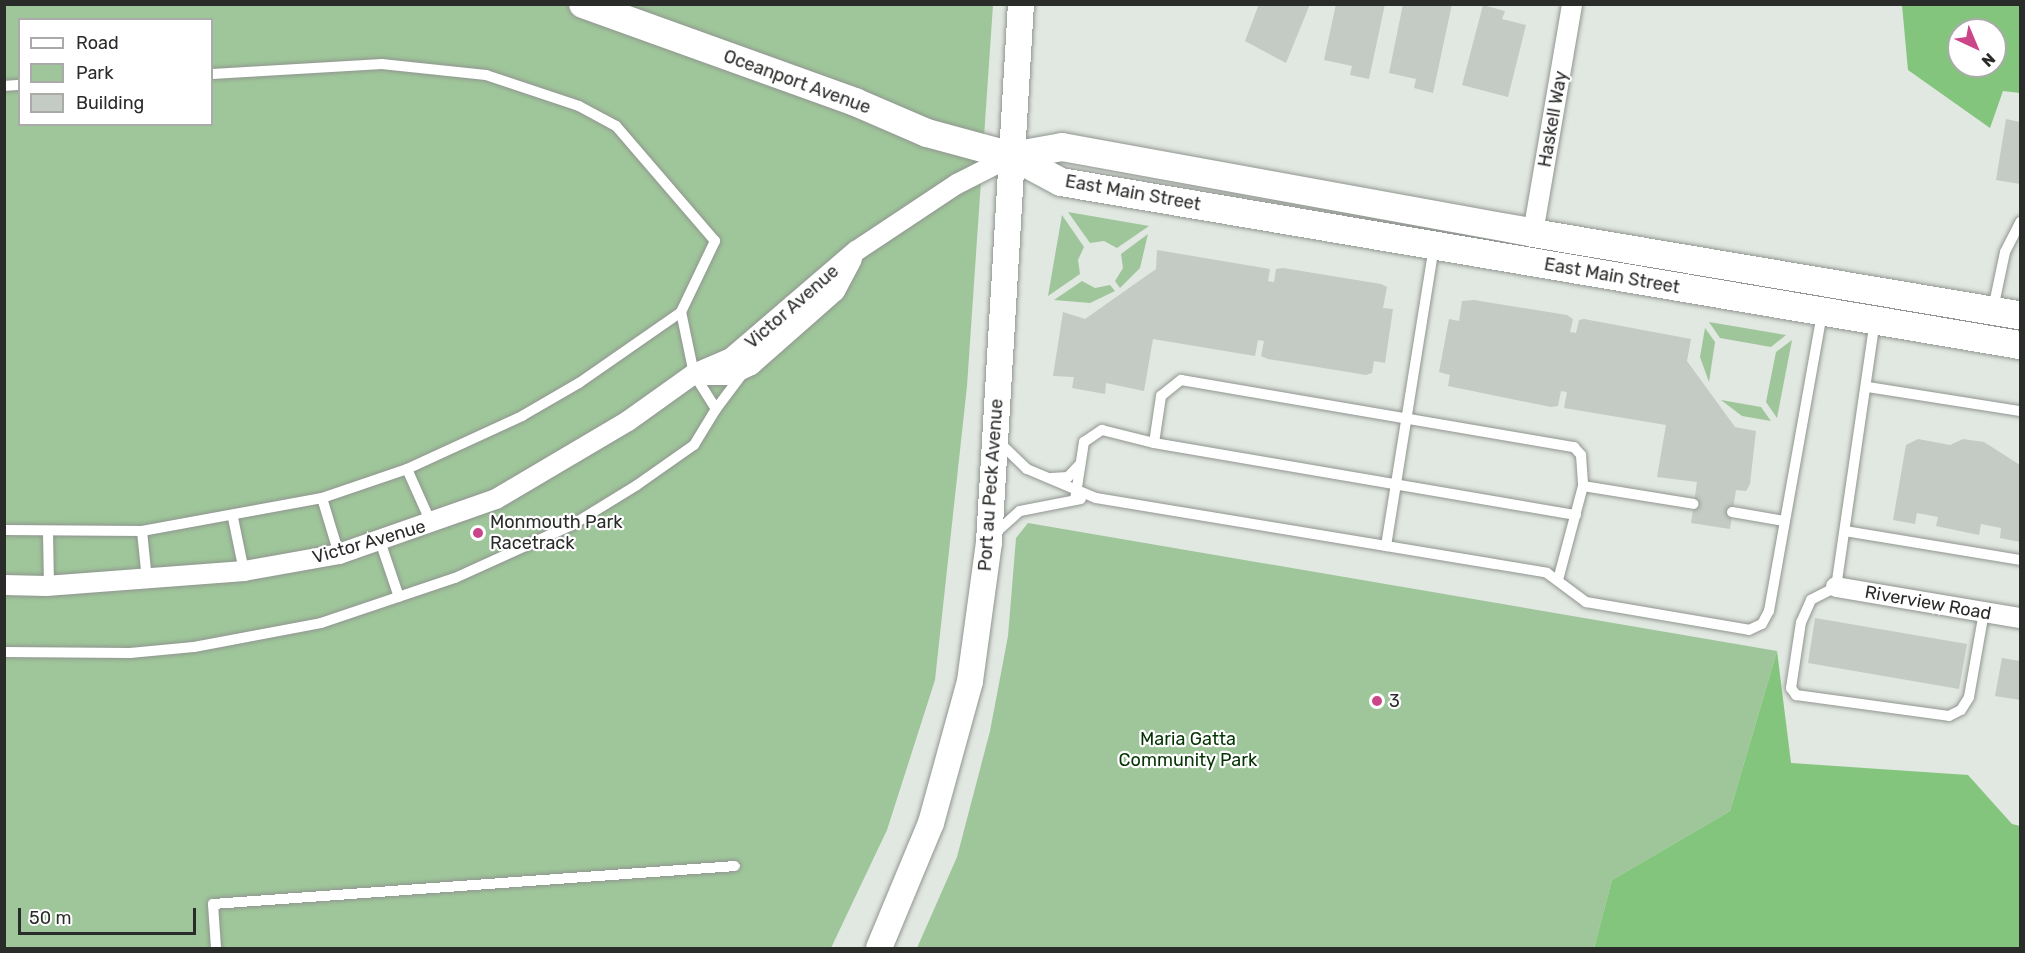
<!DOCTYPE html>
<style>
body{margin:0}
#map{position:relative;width:2025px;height:953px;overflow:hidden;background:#e1e7e1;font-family:Rubik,sans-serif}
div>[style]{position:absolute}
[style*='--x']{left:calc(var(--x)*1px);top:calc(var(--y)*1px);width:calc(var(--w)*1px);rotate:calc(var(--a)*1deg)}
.green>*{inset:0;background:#9fc69a}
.forest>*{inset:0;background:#83c57c}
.building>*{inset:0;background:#c4cac4}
.roads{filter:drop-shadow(0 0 2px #909590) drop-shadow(0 0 2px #909590)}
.service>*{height:10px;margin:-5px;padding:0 5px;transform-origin:5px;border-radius:5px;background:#fff}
.minor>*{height:20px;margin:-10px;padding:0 10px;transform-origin:10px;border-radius:10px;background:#fff}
.tertiary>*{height:26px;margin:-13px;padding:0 13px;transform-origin:13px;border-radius:13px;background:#fff}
.secondary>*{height:28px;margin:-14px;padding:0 14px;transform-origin:14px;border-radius:14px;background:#fff}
.dots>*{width:16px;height:16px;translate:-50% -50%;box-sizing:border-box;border:3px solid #fff;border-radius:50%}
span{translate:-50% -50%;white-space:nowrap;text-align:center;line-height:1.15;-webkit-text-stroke:4.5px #fff;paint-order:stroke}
.street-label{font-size:18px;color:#2a2c29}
.poi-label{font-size:18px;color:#2a2c29}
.left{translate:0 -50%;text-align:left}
.park-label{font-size:18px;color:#053403}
.frame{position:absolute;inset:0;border:6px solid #2a2c29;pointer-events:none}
.legend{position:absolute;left:18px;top:18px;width:195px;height:108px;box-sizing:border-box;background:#fff;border:2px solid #aaaba9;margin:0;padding:8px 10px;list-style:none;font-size:18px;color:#2a2c29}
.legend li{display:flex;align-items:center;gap:12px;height:30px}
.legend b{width:30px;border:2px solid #aaaba9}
.north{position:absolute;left:1947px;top:18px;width:60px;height:60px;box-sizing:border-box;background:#fff;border:2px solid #aaaba9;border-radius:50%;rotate:136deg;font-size:16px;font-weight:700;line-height:24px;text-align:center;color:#2a2c29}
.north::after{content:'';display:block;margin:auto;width:21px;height:27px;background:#cb4688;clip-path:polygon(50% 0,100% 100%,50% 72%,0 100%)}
.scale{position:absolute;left:18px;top:908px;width:178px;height:27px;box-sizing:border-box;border:3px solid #2a2c29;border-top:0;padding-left:8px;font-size:18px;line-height:21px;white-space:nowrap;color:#2a2c29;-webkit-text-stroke:4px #fff;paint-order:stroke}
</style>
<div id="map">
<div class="green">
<i style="clip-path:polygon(evenodd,5px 5px,993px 5px,967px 386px,935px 680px,887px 830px,831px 948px,5px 948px,5px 5px,20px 20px,212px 20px,212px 124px,20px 124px,20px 20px)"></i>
<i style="clip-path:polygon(1068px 212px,1149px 226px,1117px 248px,1104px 241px,1090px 243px)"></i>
<i style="clip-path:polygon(1062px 215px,1084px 247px,1078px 260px,1080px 274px,1048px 296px)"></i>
<i style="clip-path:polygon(1148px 234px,1140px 268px,1120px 288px,1115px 281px,1123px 268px,1121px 254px)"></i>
<i style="clip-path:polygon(1082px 281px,1095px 288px,1110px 285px,1115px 291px,1090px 303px,1054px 300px)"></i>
<i style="clip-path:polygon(1709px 322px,1786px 335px,1771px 347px,1720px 338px)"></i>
<i style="clip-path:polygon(1705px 328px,1715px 342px,1709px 382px,1700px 357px)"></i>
<i style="clip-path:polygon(1792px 340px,1777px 418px,1766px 402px,1776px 352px)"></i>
<i style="clip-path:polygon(1721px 400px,1761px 407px,1771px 421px,1742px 416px)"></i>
<i style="clip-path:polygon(1028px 523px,1777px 651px,1730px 811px,1612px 880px,1594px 948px,917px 948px,957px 857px,990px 731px,1008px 636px,1016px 538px)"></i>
</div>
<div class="forest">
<i style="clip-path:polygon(evenodd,1902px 5px,2020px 5px,2020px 93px,2003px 91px,1990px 128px,1908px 70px,1902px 5px,1959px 30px,1995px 30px,1995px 66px,1959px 66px,1959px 30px)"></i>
<i style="clip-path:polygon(1777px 651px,1791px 763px,1968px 775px,2012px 824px,2020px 826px,2020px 948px,1594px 948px,1612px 880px,1730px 811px)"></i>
</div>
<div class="building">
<i style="clip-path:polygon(1259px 4px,1310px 4px,1286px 63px,1245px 41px)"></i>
<i style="clip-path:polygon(1336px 4px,1385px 4px,1369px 79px,1350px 75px,1352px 66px,1324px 60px)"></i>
<i style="clip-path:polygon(1403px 4px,1452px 4px,1433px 93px,1414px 88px,1416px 79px,1389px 73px)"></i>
<i style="clip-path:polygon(1483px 5px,1505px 11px,1502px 19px,1526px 25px,1508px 97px,1462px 85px)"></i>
<i style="clip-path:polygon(2006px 119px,2020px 122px,2020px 184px,1996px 180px)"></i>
<i style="clip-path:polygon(1157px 250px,1270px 269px,1268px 281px,1274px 282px,1276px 269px,1283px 268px,1381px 284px,1387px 287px,1383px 308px,1393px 309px,1385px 363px,1374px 361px,1372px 373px,1366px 375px,1268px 359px,1261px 356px,1264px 341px,1258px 340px,1255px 356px,1153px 339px,1144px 391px,1106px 383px,1105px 394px,1072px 388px,1074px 377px,1053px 376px,1063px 312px,1085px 319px,1156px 269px)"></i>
<i style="clip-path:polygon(1474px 300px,1567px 315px,1573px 319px,1570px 332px,1576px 333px,1579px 320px,1584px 319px,1691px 339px,1687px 361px,1735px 427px,1756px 431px,1750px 484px,1746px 491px,1736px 490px,1730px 529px,1691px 523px,1697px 482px,1657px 477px,1666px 425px,1564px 408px,1567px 392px,1561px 391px,1558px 406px,1551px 407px,1448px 386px,1450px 375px,1439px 372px,1449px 319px,1459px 321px,1462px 301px)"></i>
<i style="clip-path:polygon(1918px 439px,1950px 445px,1963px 439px,1984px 442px,2020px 465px,2020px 542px,2000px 538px,2001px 528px,1981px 524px,1979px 535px,1936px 526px,1938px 517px,1917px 513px,1915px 524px,1893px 520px,1906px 445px)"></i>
<i style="clip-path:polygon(1815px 618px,1967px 644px,1959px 689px,1808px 663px)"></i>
<i style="clip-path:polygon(2002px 658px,2020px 661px,2020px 700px,1995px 696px)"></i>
</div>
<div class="roads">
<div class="service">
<i style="--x:4;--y:86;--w:16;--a:-4"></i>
<i style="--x:1993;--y:309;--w:58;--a:-78.1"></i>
<i style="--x:2005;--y:252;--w:34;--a:-63"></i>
<i style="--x:1875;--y:320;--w:270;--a:98.3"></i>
<i style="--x:1836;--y:587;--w:28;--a:153"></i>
<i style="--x:1811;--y:600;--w:24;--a:114"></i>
<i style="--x:1801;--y:622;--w:67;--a:98.6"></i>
<i style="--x:1791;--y:688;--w:9;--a:54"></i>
<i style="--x:1796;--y:695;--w:154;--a:7.8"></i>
<i style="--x:1949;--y:716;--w:13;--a:-27"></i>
<i style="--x:1961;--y:710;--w:15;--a:-58"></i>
<i style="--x:1969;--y:697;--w:86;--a:-80"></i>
<i style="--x:1868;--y:387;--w:154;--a:9"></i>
<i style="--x:716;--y:409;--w:45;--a:-53.1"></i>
<i style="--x:999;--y:442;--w:39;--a:44"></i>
<i style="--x:1027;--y:469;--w:75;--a:22.8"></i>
<i style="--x:1096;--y:498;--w:457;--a:9.4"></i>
<i style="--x:1547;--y:573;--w:49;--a:36.6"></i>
<i style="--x:1586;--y:602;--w:165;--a:9.7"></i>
<i style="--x:1749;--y:630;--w:14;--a:-25"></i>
<i style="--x:1762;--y:624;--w:15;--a:-62"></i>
<i style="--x:1769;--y:611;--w:304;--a:-79.9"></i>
<i style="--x:1154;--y:443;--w:48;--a:-81.5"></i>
<i style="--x:1161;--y:396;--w:26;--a:-39"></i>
<i style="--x:1181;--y:380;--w:399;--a:9.7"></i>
<i style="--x:1574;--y:447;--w:11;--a:49"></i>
<i style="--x:1581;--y:455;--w:31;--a:86"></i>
<i style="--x:1583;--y:486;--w:97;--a:104.9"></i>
<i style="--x:407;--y:469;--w:61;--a:65.9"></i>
<i style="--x:1051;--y:478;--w:17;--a:-3"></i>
<i style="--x:1068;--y:477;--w:18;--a:-47"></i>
<i style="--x:1583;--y:486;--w:112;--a:9.2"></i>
<i style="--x:322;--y:498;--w:59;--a:73.1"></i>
<i style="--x:1075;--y:500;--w:59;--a:-81.2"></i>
<i style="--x:1084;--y:442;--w:22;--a:-34"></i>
<i style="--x:1102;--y:430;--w:54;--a:14"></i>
<i style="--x:1154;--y:443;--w:428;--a:9.7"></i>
<i style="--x:1732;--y:512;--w:53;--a:9.8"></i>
<i style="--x:233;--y:518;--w:54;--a:78.3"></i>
<i style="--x:4;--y:530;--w:138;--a:0.4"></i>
<i style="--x:142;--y:531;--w:183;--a:-10.4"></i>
<i style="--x:322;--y:498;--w:90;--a:-18.8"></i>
<i style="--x:407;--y:469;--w:127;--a:-24.7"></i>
<i style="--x:522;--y:416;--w:66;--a:-30.1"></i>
<i style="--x:579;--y:383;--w:124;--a:-34.8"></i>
<i style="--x:142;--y:531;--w:49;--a:84.2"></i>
<i style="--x:1845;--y:531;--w:177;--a:9.4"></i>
<i style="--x:48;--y:533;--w:53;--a:88.9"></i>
<i style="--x:993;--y:535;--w:36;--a:-42"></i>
<i style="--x:1020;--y:511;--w:62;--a:-11.1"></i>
<i style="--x:380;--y:541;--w:59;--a:71.3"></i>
<i style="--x:1386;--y:546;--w:303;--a:-80.9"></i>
<i style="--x:4;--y:652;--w:126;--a:0.5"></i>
<i style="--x:130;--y:653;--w:64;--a:-5.4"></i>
<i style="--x:194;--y:647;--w:129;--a:-10.7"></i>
<i style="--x:321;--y:623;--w:141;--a:-18.6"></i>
<i style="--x:455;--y:578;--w:128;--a:-24.4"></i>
<i style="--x:572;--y:525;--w:76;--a:-31.6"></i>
<i style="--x:637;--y:485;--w:70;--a:-35.1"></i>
<i style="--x:694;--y:445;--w:42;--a:-58.6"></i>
<i style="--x:716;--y:409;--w:41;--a:-122.2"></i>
<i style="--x:694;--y:374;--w:63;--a:-101.8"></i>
<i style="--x:681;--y:312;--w:79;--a:-64.4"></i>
<i style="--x:715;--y:241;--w:152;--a:-130.7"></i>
<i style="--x:616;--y:126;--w:42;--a:-151.6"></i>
<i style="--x:579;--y:106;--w:98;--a:-161.6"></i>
<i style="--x:486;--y:75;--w:105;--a:-174"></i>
<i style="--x:382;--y:64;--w:170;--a:176.6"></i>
<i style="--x:216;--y:948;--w:44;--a:-93.9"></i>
<i style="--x:213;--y:904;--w:523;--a:-4.16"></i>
</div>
<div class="minor">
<i style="--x:1533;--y:233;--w:232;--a:-80.3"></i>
<i style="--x:703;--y:375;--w:27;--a:0"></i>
<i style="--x:730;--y:375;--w:23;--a:-25"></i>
<i style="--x:751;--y:365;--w:112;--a:-41.4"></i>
<i style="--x:835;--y:291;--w:36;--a:-62"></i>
<i style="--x:4;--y:585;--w:42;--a:1.4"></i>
<i style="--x:46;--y:586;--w:199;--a:-4.3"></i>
<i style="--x:244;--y:571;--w:97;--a:-10.1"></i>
<i style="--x:339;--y:554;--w:166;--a:-19.3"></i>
<i style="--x:496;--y:499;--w:153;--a:-30.6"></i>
<i style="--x:628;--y:421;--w:81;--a:-35.5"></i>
<i style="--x:694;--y:374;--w:40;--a:-23.4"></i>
<i style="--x:731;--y:358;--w:165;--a:-40.6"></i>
<i style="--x:856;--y:251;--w:121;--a:-33.6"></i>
<i style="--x:957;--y:184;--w:62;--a:-27"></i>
<i style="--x:1836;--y:587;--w:187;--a:9.6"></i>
</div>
<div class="tertiary">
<i style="--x:879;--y:948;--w:135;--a:-67.4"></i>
<i style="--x:931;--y:823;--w:147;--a:-74.6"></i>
<i style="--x:970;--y:681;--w:140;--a:-82.2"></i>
<i style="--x:989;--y:542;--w:539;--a:-86.6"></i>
</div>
<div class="secondary">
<i style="--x:583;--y:4;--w:289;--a:19.8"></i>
<i style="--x:855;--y:102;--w:78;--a:23.3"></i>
<i style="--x:927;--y:133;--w:88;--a:15.1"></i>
<i style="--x:1012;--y:156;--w:55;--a:28"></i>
<i style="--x:1061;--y:182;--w:973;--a:9.65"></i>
<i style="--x:1012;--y:156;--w:51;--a:-10.2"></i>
<i style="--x:1062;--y:147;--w:479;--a:10.3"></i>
<i style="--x:1533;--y:233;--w:494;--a:9.6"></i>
</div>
</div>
<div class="dots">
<i style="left:478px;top:533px;background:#cb4688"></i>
<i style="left:1377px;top:701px;background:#cb4688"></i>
</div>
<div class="street-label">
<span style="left:797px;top:82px;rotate:20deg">Oceanport Avenue</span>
<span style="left:1553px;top:119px;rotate:-80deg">Haskell Way</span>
<span style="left:1133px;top:193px;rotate:10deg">East Main Street</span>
<span style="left:1612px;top:276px;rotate:10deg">East Main Street</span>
<span style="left:792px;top:307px;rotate:-41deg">Victor Avenue</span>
<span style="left:991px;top:485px;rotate:-86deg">Port au Peck Avenue</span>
<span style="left:369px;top:542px;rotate:-16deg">Victor Avenue</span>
<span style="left:1928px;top:603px;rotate:10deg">Riverview Road</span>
</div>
<div class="poi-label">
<span class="left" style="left:490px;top:533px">Monmouth Park<br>Racetrack</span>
<span class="left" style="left:1389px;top:701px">3</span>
</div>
<div class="park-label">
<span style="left:1188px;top:750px">Maria Gatta<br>Community Park</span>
</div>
<div class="frame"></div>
<ul class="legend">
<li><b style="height:8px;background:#fff"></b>Road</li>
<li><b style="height:16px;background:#9fc69a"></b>Park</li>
<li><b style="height:16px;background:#c4cac4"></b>Building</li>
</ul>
<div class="north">N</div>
<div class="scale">50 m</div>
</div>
